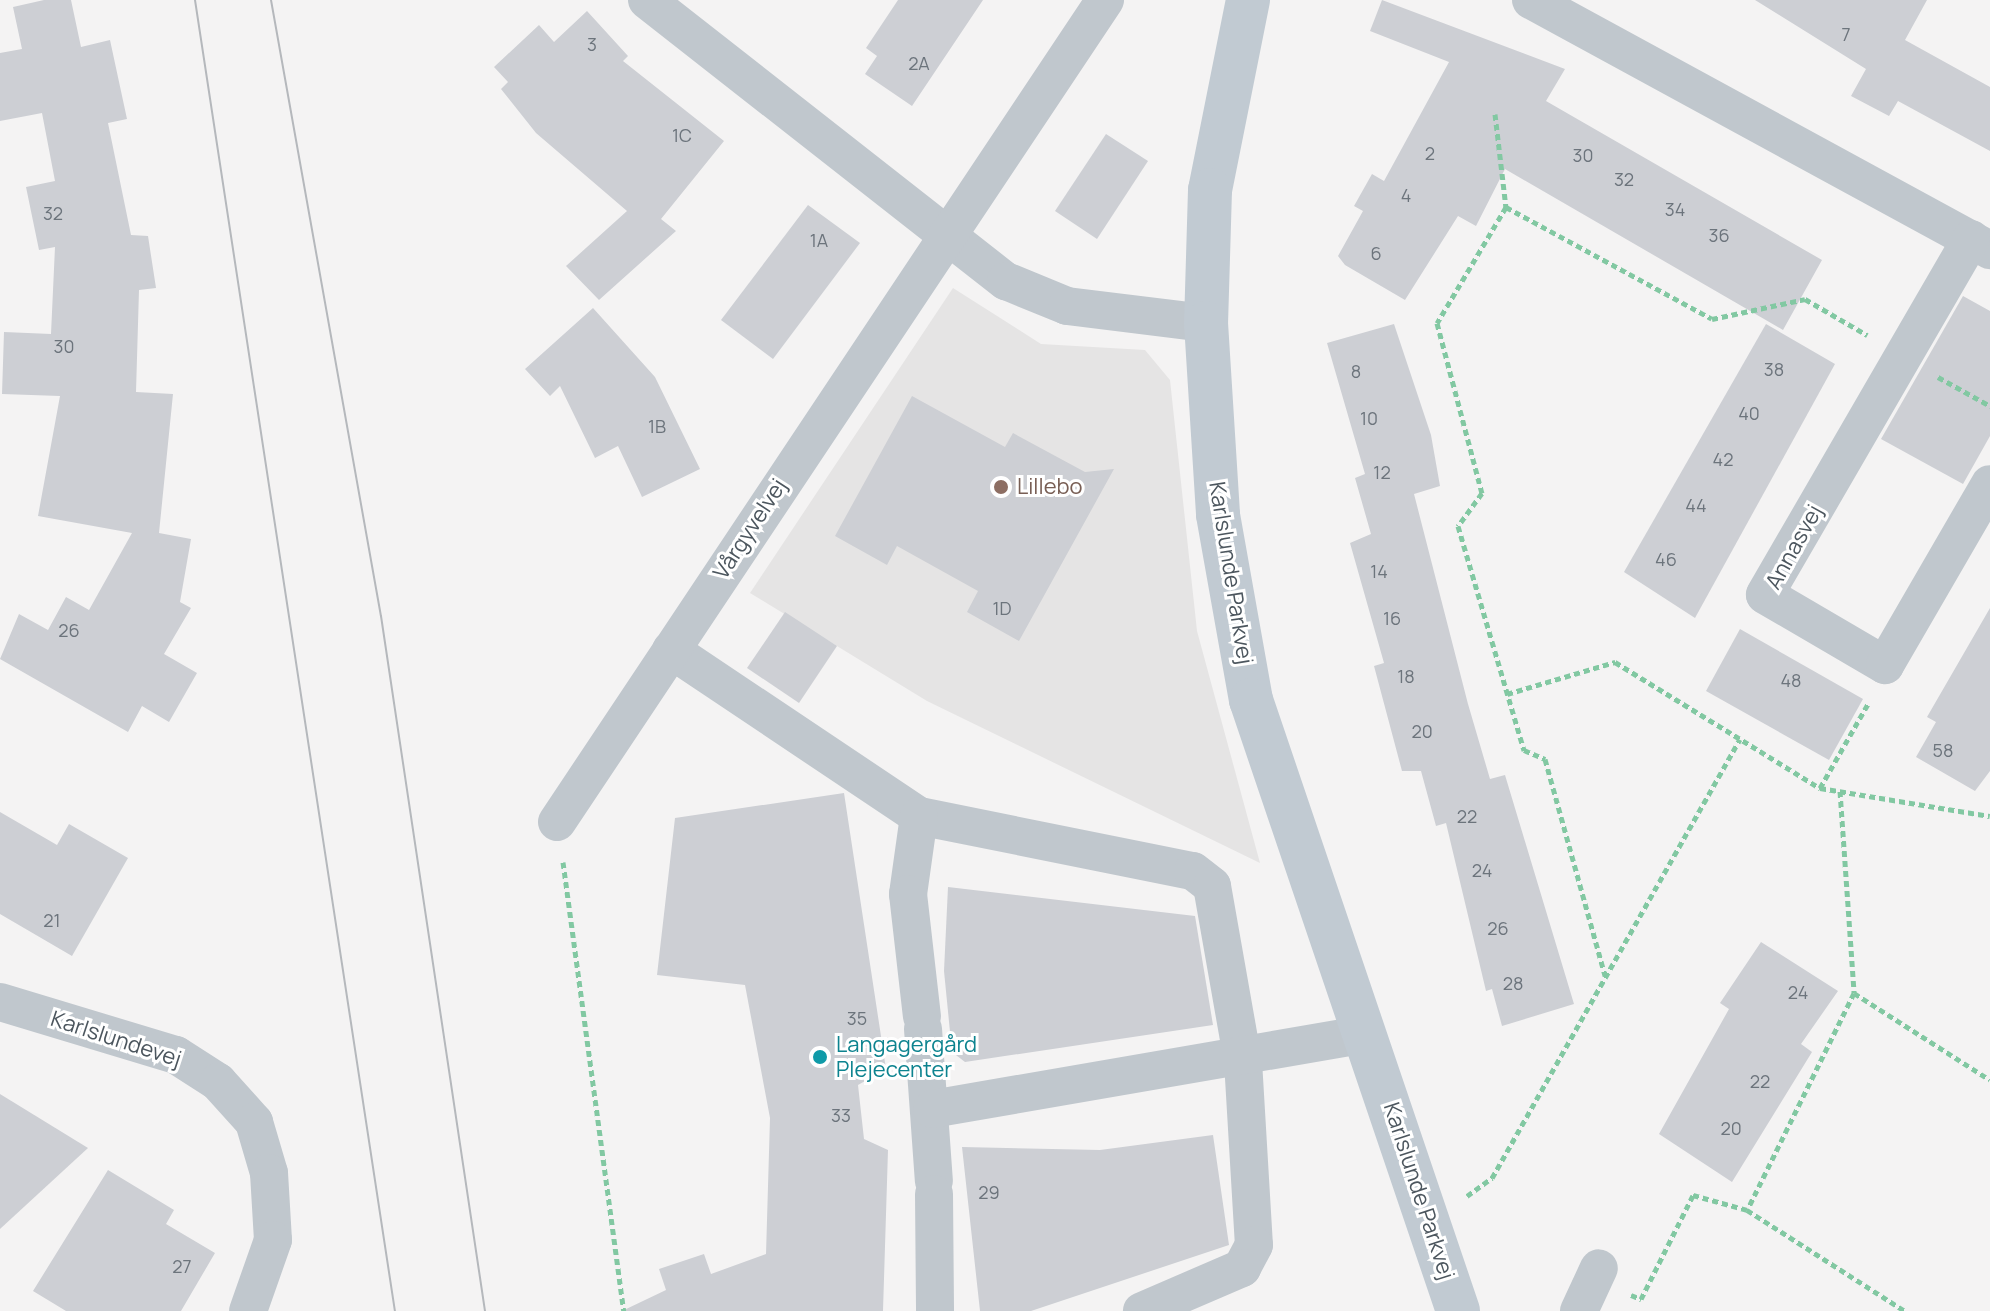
<!DOCTYPE html>
<meta charset="utf-8">
<style>
body{margin:0}
#map{position:relative;width:1990px;height:1311px;overflow:hidden;background:#f4f3f3;font-family:Manrope,sans-serif}
div>[style]{position:absolute}
[style*='--x']{left:calc(var(--x)*1px);top:calc(var(--y)*1px);width:calc(var(--w)*1px);rotate:calc(var(--a)*1deg)}
.education>*{inset:0;background:#e5e4e4}
.building>*{inset:0;background:#cdcfd4}
.path>*{height:5px;margin-top:-2.5px;transform-origin:0;background:repeating-linear-gradient(90deg,#82c8a2 0 6px,transparent 0 10px)}
.street>*{height:38px;margin:-19px;padding:0 19px;transform-origin:19px;border-radius:19px;background:#c0c7cd}
.secondary>*{height:44px;margin:-22px;padding:0 22px;transform-origin:22px;border-radius:22px;background:#c1cad2}
.tram>*{height:2px;margin:-1px;padding:0 1px;transform-origin:1px;border-radius:1px;background:#b5b8bc}
.dots>*{width:22px;height:22px;translate:-50% -50%;box-sizing:border-box;border:4px solid #fff;border-radius:50%}
span{translate:-50% -50%;white-space:nowrap;text-align:center;line-height:1.15;-webkit-text-stroke:6px #fff;paint-order:stroke}
.number-label{font-size:18px;color:#6c747c}
.number-label span{-webkit-text-stroke-width:0}
.education-label{font-size:22px;color:#785e54}
.left{translate:0 -50%;text-align:left}
.street-label{font-size:22px;color:#4c565e}
.culture-label{font-size:22px;color:#0d838f}
</style>
<div id="map">
<div class="education">
<i style="clip-path:polygon(953px 288px,1041px 344px,1145px 350px,1170px 380px,1197px 631px,1260px 863px,927px 701px,750px 593px)"></i>
</div>
<div class="building">
<i style="clip-path:polygon(44px 0,71px 0,81px 47px,110px 40px,127px 119px,108px 123px,131px 235px,148px 236px,156px 288px,139px 290px,136px 392px,173px 394px,159px 533px,191px 539px,180px 602px,191px 608px,164px 654px,197px 673px,169px 722px,142px 706px,128px 732px,0 659px,19px 614px,48px 630px,66px 597px,89px 610px,132px 533px,38px 516px,60px 396px,2px 394px,4px 332px,51px 334px,55px 247px,39px 250px,26px 187px,55px 181px,42px 113px,0 121px,0 53px,22px 49px,13px 7px)"></i>
<i style="clip-path:polygon(898px 0,983px 0,912px 106px,865px 74px,877px 56px,866px 48px)"></i>
<i style="clip-path:polygon(1382px 0,1565px 69px,1546px 101px,1822px 260px,1783px 330px,1505px 169px,1476px 226px,1458px 216px,1405px 300px,1345px 265px,1338px 256px,1363px 211px,1354px 206px,1372px 174px,1384px 181px,1449px 62px,1370px 31px)"></i>
<i style="clip-path:polygon(1755px 0,1927px 0,1905px 40px,1990px 87px,1990px 151px,1898px 101px,1889px 116px,1851px 96px,1866px 69px)"></i>
<i style="clip-path:polygon(587px 11px,628px 56px,623px 61px,724px 141px,661px 219px,676px 231px,599px 300px,566px 266px,627px 211px,536px 133px,501px 89px,508px 82px,494px 67px,539px 25px,554px 42px)"></i>
<i style="clip-path:polygon(1106px 134px,1148px 161px,1097px 239px,1055px 211px)"></i>
<i style="clip-path:polygon(808px 205px,860px 243px,773px 359px,721px 320px)"></i>
<i style="clip-path:polygon(1963px 296px,1990px 311px,1990px 436px,1963px 484px,1881px 439px)"></i>
<i style="clip-path:polygon(593px 308px,655px 377px,700px 469px,642px 497px,618px 446px,595px 458px,560px 386px,550px 396px,525px 369px)"></i>
<i style="clip-path:polygon(1394px 324px,1431px 435px,1440px 486px,1414px 494px,1468px 704px,1490px 779px,1505px 775px,1574px 1004px,1502px 1026px,1492px 989px,1486px 991px,1446px 823px,1436px 826px,1421px 771px,1402px 771px,1374px 666px,1384px 663px,1350px 543px,1371px 534px,1355px 478px,1365px 474px,1327px 343px)"></i>
<i style="clip-path:polygon(1766px 324px,1835px 364px,1695px 618px,1624px 572px)"></i>
<i style="clip-path:polygon(912px 396px,1005px 447px,1013px 433px,1085px 472px,1114px 469px,1019px 641px,967px 612px,978px 591px,897px 546px,887px 565px,835px 536px)"></i>
<i style="clip-path:polygon(1990px 608px,1990px 771px,1975px 791px,1916px 757px,1936px 722px,1927px 717px)"></i>
<i style="clip-path:polygon(785px 612px,837px 646px,799px 703px,747px 668px)"></i>
<i style="clip-path:polygon(1740px 629px,1863px 699px,1829px 760px,1706px 691px)"></i>
<i style="clip-path:polygon(844px 793px,886px 1069px,858px 1085px,864px 1139px,888px 1150px,883px 1311px,622px 1311px,666px 1290px,659px 1269px,704px 1254px,711px 1274px,766px 1254px,770px 1118px,745px 985px,657px 975px,675px 818px)"></i>
<i style="clip-path:polygon(0 812px,57px 845px,69px 824px,128px 858px,72px 956px,0 914px)"></i>
<i style="clip-path:polygon(948px 887px,1195px 916px,1213px 1025px,965px 1062px,952px 1052px,944px 971px)"></i>
<i style="clip-path:polygon(1761px 942px,1838px 991px,1801px 1044px,1812px 1052px,1732px 1182px,1659px 1134px,1729px 1009px,1720px 1003px)"></i>
<i style="clip-path:polygon(0 1094px,88px 1148px,0 1229px)"></i>
<i style="clip-path:polygon(1213px 1135px,1229px 1245px,1031px 1311px,980px 1311px,962px 1147px,1100px 1150px)"></i>
<i style="clip-path:polygon(108px 1170px,174px 1210px,166px 1224px,215px 1253px,181px 1311px,66px 1311px,33px 1291px)"></i>
</div>
<div class="path">
<i style="--x:1495;--y:114;--w:94;--a:83.3"></i>
<i style="--x:1506;--y:207;--w:234;--a:28.5"></i>
<i style="--x:1712;--y:319;--w:95;--a:-12.1"></i>
<i style="--x:1805;--y:299;--w:72;--a:30.1"></i>
<i style="--x:1506;--y:207;--w:135;--a:120.7"></i>
<i style="--x:1437;--y:323;--w:176;--a:75.2"></i>
<i style="--x:1482;--y:493;--w:41;--a:126"></i>
<i style="--x:1458;--y:526;--w:234;--a:73.6"></i>
<i style="--x:1524;--y:750;--w:23;--a:23"></i>
<i style="--x:1545;--y:759;--w:225;--a:74.5"></i>
<i style="--x:1938;--y:377;--w:60;--a:29.1"></i>
<i style="--x:1507;--y:694;--w:113;--a:-16.5"></i>
<i style="--x:1615;--y:662;--w:241;--a:31.6"></i>
<i style="--x:1820;--y:788;--w:172;--a:9.4"></i>
<i style="--x:1820;--y:788;--w:99;--a:-60.3"></i>
<i style="--x:1840;--y:791;--w:202;--a:86"></i>
<i style="--x:1854;--y:993;--w:242;--a:116.2"></i>
<i style="--x:1747;--y:1210;--w:188;--a:32.6"></i>
<i style="--x:563;--y:862;--w:453;--a:82.3"></i>
<i style="--x:1854;--y:993;--w:161;--a:32.6"></i>
<i style="--x:1467;--y:1196;--w:31;--a:-36"></i>
<i style="--x:1492;--y:1178;--w:504;--a:-60.54"></i>
<i style="--x:1631;--y:1295;--w:11;--a:22"></i>
<i style="--x:1641;--y:1299;--w:116;--a:-63.4"></i>
<i style="--x:1693;--y:1195;--w:56;--a:15.5"></i>
</div>
<div class="street">
<i style="--x:647;--y:0;--w:456;--a:38.1"></i>
<i style="--x:1006;--y:281;--w:66;--a:22.3"></i>
<i style="--x:1067;--y:306;--w:140;--a:7"></i>
<i style="--x:1531;--y:0;--w:523;--a:28.58"></i>
<i style="--x:1971;--y:239;--w:411;--a:120.1"></i>
<i style="--x:1765;--y:595;--w:139;--a:30.3"></i>
<i style="--x:1885;--y:665;--w:209;--a:-59.9"></i>
<i style="--x:671;--y:650;--w:298;--a:33.8"></i>
<i style="--x:919;--y:816;--w:279;--a:11.4"></i>
<i style="--x:1193;--y:871;--w:24;--a:38"></i>
<i style="--x:1212;--y:886;--w:178;--a:80"></i>
<i style="--x:1243;--y:1061;--w:184;--a:86.6"></i>
<i style="--x:1254;--y:1245;--w:26;--a:118"></i>
<i style="--x:1242;--y:1268;--w:109;--a:156.7"></i>
<i style="--x:919;--y:816;--w:79;--a:98"></i>
<i style="--x:908;--y:894;--w:123;--a:83.5"></i>
<i style="--x:557;--y:822;--w:988;--a:-56.31"></i>
<i style="--x:0;--y:1002;--w:184;--a:16.8"></i>
<i style="--x:176;--y:1055;--w:50;--a:32.7"></i>
<i style="--x:218;--y:1082;--w:54;--a:48"></i>
<i style="--x:254;--y:1122;--w:53;--a:73.6"></i>
<i style="--x:269;--y:1173;--w:67;--a:86.6"></i>
<i style="--x:273;--y:1240;--w:75;--a:109.4"></i>
<i style="--x:923;--y:1029;--w:152;--a:85.9"></i>
<i style="--x:932;--y:1109;--w:441;--a:-9.8"></i>
<i style="--x:934;--y:1194;--w:117;--a:89.5"></i>
<i style="--x:1579;--y:1311;--w:47;--a:-65.1"></i>
</div>
<div class="secondary">
<i style="--x:1248;--y:0;--w:194;--a:101.3"></i>
<i style="--x:1210;--y:190;--w:133;--a:91.7"></i>
<i style="--x:1206;--y:323;--w:192;--a:86.4"></i>
<i style="--x:1218;--y:515;--w:188;--a:79.9"></i>
<i style="--x:1251;--y:700;--w:645;--a:71.28"></i>
</div>
<div class="tram">
<i style="--x:195;--y:0;--w:1326;--a:81.33"></i>
<i style="--x:271;--y:0;--w:626;--a:79.88"></i>
<i style="--x:381;--y:616;--w:703;--a:81.49"></i>
</div>
<div class="dots">
<i style="left:1001px;top:487px;background:#8d6e63"></i>
<i style="left:820px;top:1057px;background:#0f9aa8"></i>
</div>
<div class="number-label">
<span style="left:1846px;top:34px">7</span>
<span style="left:592px;top:44px">3</span>
<span style="left:919px;top:63px">2A</span>
<span style="left:682px;top:135px">1C</span>
<span style="left:1430px;top:153px">2</span>
<span style="left:1583px;top:155px">30</span>
<span style="left:1624px;top:179px">32</span>
<span style="left:1406px;top:195px">4</span>
<span style="left:1675px;top:209px">34</span>
<span style="left:53px;top:213px">32</span>
<span style="left:1719px;top:235px">36</span>
<span style="left:819px;top:240px">1A</span>
<span style="left:1376px;top:253px">6</span>
<span style="left:64px;top:346px">30</span>
<span style="left:1774px;top:369px">38</span>
<span style="left:1356px;top:371px">8</span>
<span style="left:1749px;top:413px">40</span>
<span style="left:1369px;top:418px">10</span>
<span style="left:657px;top:426px">1B</span>
<span style="left:1723px;top:459px">42</span>
<span style="left:1382px;top:472px">12</span>
<span style="left:1696px;top:505px">44</span>
<span style="left:1666px;top:559px">46</span>
<span style="left:1379px;top:571px">14</span>
<span style="left:1002px;top:608px">1D</span>
<span style="left:1392px;top:618px">16</span>
<span style="left:69px;top:630px">26</span>
<span style="left:1406px;top:676px">18</span>
<span style="left:1791px;top:680px">48</span>
<span style="left:1422px;top:731px">20</span>
<span style="left:1943px;top:750px">58</span>
<span style="left:1467px;top:816px">22</span>
<span style="left:1482px;top:870px">24</span>
<span style="left:52px;top:920px">21</span>
<span style="left:1498px;top:928px">26</span>
<span style="left:1513px;top:983px">28</span>
<span style="left:1798px;top:992px">24</span>
<span style="left:857px;top:1018px">35</span>
<span style="left:1760px;top:1081px">22</span>
<span style="left:841px;top:1115px">33</span>
<span style="left:1731px;top:1128px">20</span>
<span style="left:989px;top:1192px">29</span>
<span style="left:182px;top:1266px">27</span>
</div>
<div class="education-label">
<span class="left" style="left:1017px;top:487px">Lillebo</span>
</div>
<div class="street-label">
<span style="left:750px;top:529px;rotate:-57deg">Vårgyvelvej</span>
<span style="left:1794px;top:547px;rotate:-61deg">Annasvej</span>
<span style="left:1231px;top:573px;rotate:81deg">Karlslunde Parkvej</span>
<span style="left:116px;top:1039px;rotate:18deg">Karlslundevej</span>
<span style="left:1419px;top:1191px;rotate:72deg">Karlslunde Parkvej</span>
</div>
<div class="culture-label">
<span class="left" style="left:836px;top:1057px">Langagergård<br>Plejecenter</span>
</div>
</div>
